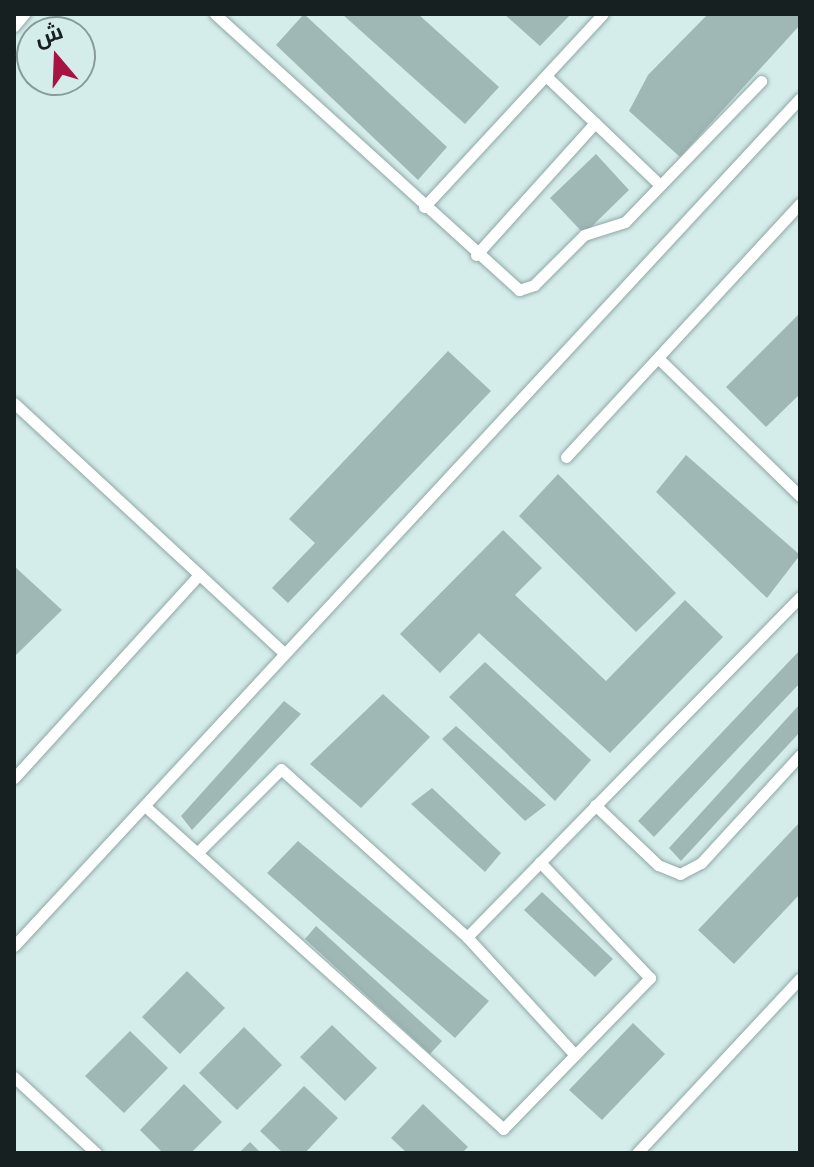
<!DOCTYPE html>
<meta charset="utf-8">
<style>
body{margin:0}
#map{position:relative;width:814px;height:1167px;overflow:hidden;background:#d4edeb;font-family:"Varela Round",Cairo,sans-serif}
div>[style]{position:absolute}
[style*='--x']{left:calc(var(--x)*1px);top:calc(var(--y)*1px);width:calc(var(--w)*1px);rotate:calc(var(--a)*1deg)}
.building>*{inset:0;background:#9fb7b5}
.roads{filter:drop-shadow(0 0 2px #8fa7a5) drop-shadow(0 0 2px #8fa7a5)}
.lane>*{height:11px;margin:-5.5px;padding:0 5.5px;transform-origin:5.5px;border-radius:5.5px;background:#fff}
span{translate:-50% -50%;white-space:nowrap;text-align:center;line-height:1.15;-webkit-text-stroke:7px #d4edeb;paint-order:stroke}
.frame{position:absolute;inset:0;border:16px solid #172020;pointer-events:none}
.north{position:absolute;left:16px;top:16px;width:80px;height:80px;box-sizing:border-box;background:#d4edeb;border:2px solid #889b9a;border-radius:50%;rotate:341deg;font-size:22px;font-weight:700;line-height:32px;text-align:center;color:#172020}
.north::after{content:'';display:block;margin:auto;width:28px;height:36px;background:#a91344;clip-path:polygon(50% 0,100% 100%,50% 72%,0 100%)}
</style>
<div id="map">
<div class="building">
<i style="clip-path:polygon(304px 14px,447px 147px,418px 180px,276px 45px)"></i>
<i style="clip-path:polygon(342px 14px,418px 14px,499px 87px,465px 124px)"></i>
<i style="clip-path:polygon(504px 14px,571px 14px,540px 46px)"></i>
<i style="clip-path:polygon(708px 14px,800px 14px,800px 25px,680px 157px,629px 111px,648px 75px)"></i>
<i style="clip-path:polygon(596px 154px,629px 190px,584px 234px,550px 198px)"></i>
<i style="clip-path:polygon(800px 313px,800px 394px,766px 427px,726px 387px)"></i>
<i style="clip-path:polygon(448px 351px,491px 391px,288px 603px,272px 588px,315px 543px,289px 519px)"></i>
<i style="clip-path:polygon(686px 455px,800px 555px,767px 598px,656px 492px)"></i>
<i style="clip-path:polygon(558px 474px,676px 593px,636px 632px,519px 516px)"></i>
<i style="clip-path:polygon(503px 530px,542px 568px,515px 595px,606px 681px,685px 600px,723px 637px,610px 753px,479px 633px,440px 673px,400px 634px)"></i>
<i style="clip-path:polygon(14px 566px,62px 610px,16px 655px,14px 653px)"></i>
<i style="clip-path:polygon(800px 650px,800px 683px,654px 837px,638px 821px)"></i>
<i style="clip-path:polygon(485px 662px,591px 760px,555px 801px,449px 697px)"></i>
<i style="clip-path:polygon(383px 694px,430px 737px,361px 808px,310px 764px)"></i>
<i style="clip-path:polygon(284px 701px,301px 714px,192px 830px,181px 816px)"></i>
<i style="clip-path:polygon(800px 704px,800px 732px,681px 861px,669px 848px)"></i>
<i style="clip-path:polygon(456px 726px,546px 805px,525px 821px,442px 739px)"></i>
<i style="clip-path:polygon(432px 788px,501px 853px,485px 872px,411px 804px)"></i>
<i style="clip-path:polygon(800px 822px,800px 894px,734px 964px,698px 930px)"></i>
<i style="clip-path:polygon(298px 841px,489px 1001px,455px 1038px,267px 873px)"></i>
<i style="clip-path:polygon(542px 892px,613px 959px,595px 977px,524px 910px)"></i>
<i style="clip-path:polygon(316px 926px,442px 1041px,430px 1054px,305px 939px)"></i>
<i style="clip-path:polygon(187px 971px,225px 1008px,180px 1054px,142px 1017px)"></i>
<i style="clip-path:polygon(633px 1023px,665px 1054px,602px 1120px,569px 1090px)"></i>
<i style="clip-path:polygon(332px 1025px,377px 1068px,345px 1101px,300px 1057px)"></i>
<i style="clip-path:polygon(244px 1027px,282px 1065px,237px 1110px,199px 1073px)"></i>
<i style="clip-path:polygon(130px 1031px,168px 1068px,124px 1113px,85px 1076px)"></i>
<i style="clip-path:polygon(184px 1084px,222px 1122px,191px 1153px,163px 1153px,140px 1130px)"></i>
<i style="clip-path:polygon(304px 1086px,338px 1118px,305px 1153px,283px 1153px,260px 1131px)"></i>
<i style="clip-path:polygon(423px 1104px,468px 1147px,462px 1153px,407px 1153px,391px 1138px)"></i>
<i style="clip-path:polygon(250px 1142px,261px 1153px,239px 1153px)"></i>
</div>
<div class="roads">
<div class="lane">
<i style="--x:215;--y:14;--w:411;--a:42.2"></i>
<i style="--x:519;--y:290;--w:16;--a:-18"></i>
<i style="--x:534;--y:285;--w:71;--a:-45"></i>
<i style="--x:584;--y:235;--w:43;--a:-17.6"></i>
<i style="--x:625;--y:222;--w:196;--a:-46"></i>
<i style="--x:14;--y:26;--w:16;--a:-50"></i>
<i style="--x:546;--y:76;--w:158;--a:43.7"></i>
<i style="--x:424;--y:207;--w:263;--a:-47.2"></i>
<i style="--x:476;--y:255;--w:178;--a:-48"></i>
<i style="--x:658;--y:358;--w:198;--a:44.2"></i>
<i style="--x:14;--y:403;--w:368;--a:42.8"></i>
<i style="--x:566;--y:457;--w:345;--a:-47.3"></i>
<i style="--x:14;--y:778;--w:275;--a:-47.7"></i>
<i style="--x:595;--y:805;--w:87;--a:43.6"></i>
<i style="--x:658;--y:865;--w:24;--a:22"></i>
<i style="--x:680;--y:874;--w:24;--a:-28"></i>
<i style="--x:701;--y:863;--w:147;--a:-47.5"></i>
<i style="--x:146;--y:807;--w:481;--a:42"></i>
<i style="--x:503;--y:1129;--w:211;--a:-45.8"></i>
<i style="--x:650;--y:978;--w:160;--a:-133.5"></i>
<i style="--x:198;--y:852;--w:117;--a:-45"></i>
<i style="--x:281;--y:769;--w:251;--a:42.1"></i>
<i style="--x:467;--y:937;--w:160;--a:47.5"></i>
<i style="--x:467;--y:937;--w:476;--a:-45.6"></i>
<i style="--x:14;--y:946;--w:1156;--a:-47.17"></i>
<i style="--x:14;--y:1077;--w:112;--a:42.8"></i>
<i style="--x:637;--y:1153;--w:239;--a:-47"></i>
</div>
</div>
<div class="frame"></div>
<div class="north">ش</div>
</div>
